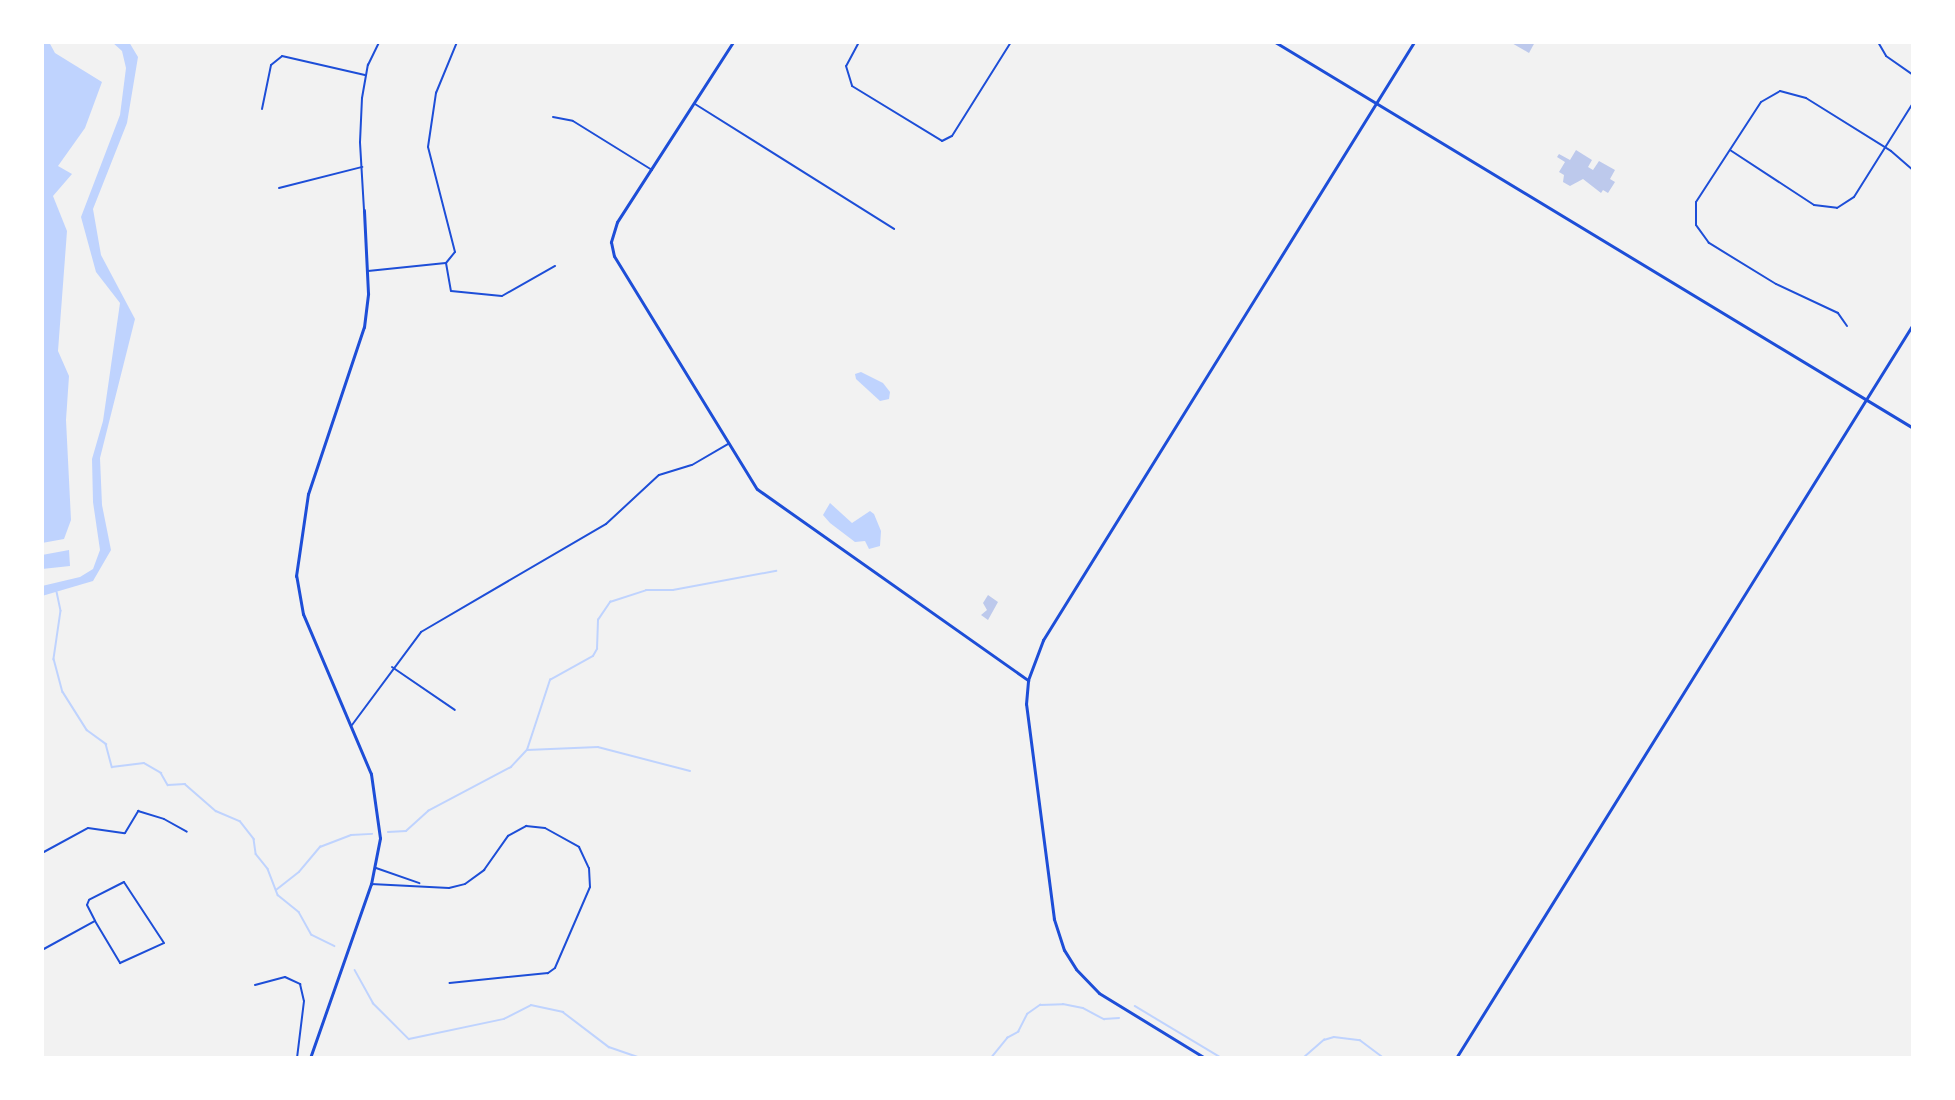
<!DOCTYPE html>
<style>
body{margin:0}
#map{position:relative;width:1955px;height:1100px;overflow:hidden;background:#f2f2f2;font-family:Overpass,sans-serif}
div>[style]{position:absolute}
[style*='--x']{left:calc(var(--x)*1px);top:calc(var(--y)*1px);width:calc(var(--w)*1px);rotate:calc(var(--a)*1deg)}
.water>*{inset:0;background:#bfd3fe}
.stream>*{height:1.5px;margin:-0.75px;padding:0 0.75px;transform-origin:0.75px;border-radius:0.75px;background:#bfd3fe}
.building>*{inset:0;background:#bdc9ec}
.minor>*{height:2px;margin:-1px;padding:0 1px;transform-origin:1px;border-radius:1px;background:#1d4ed8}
.tertiary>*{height:3px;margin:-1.5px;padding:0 1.5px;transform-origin:1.5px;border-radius:1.5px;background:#1d4ed8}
.secondary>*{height:3px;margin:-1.5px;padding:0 1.5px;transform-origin:1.5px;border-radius:1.5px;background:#1d4ed8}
span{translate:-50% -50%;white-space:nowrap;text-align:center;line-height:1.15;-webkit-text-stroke:6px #fff;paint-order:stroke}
.frame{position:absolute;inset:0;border:44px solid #fff;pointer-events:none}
</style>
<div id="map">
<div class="water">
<i style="clip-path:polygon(42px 42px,49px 42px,55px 53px,102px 82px,85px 128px,58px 166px,72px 174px,53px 196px,67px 231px,58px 351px,69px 376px,66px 420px,71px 520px,64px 539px,42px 543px)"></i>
<i style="clip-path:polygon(112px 42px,129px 42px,138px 57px,127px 123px,93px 209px,101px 255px,135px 319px,100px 458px,102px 505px,111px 550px,93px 581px,42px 596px,42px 586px,80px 577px,93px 569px,100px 550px,93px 502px,92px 459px,103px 421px,120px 303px,96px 272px,81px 217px,120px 115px,126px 68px,122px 51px)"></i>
<i style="clip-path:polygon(861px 372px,883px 383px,890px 392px,889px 399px,880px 401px,856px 379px,855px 374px)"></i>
<i style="clip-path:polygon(830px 503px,852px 523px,870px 511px,874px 514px,881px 531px,880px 546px,869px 549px,865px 541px,855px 542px,830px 523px,823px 515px)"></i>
<i style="clip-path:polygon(69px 550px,70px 566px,42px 569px,42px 555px)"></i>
</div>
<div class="stream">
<i style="--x:57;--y:592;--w:19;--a:78"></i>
<i style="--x:61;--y:611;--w:49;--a:98.3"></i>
<i style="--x:54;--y:659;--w:34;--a:75"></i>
<i style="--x:63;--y:692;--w:45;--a:57.7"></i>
<i style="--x:87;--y:730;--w:24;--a:36"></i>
<i style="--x:106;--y:744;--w:24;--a:75"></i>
<i style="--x:112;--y:767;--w:32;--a:-7"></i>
<i style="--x:144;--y:763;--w:20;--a:30"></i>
<i style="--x:161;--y:773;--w:14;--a:60"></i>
<i style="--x:168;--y:785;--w:17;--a:-3"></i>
<i style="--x:185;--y:784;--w:41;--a:41.1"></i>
<i style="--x:216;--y:811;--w:26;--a:23"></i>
<i style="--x:240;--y:821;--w:23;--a:52"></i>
<i style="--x:254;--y:839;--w:15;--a:82"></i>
<i style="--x:256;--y:854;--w:19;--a:51"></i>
<i style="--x:268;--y:869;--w:28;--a:69"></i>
<i style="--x:278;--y:895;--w:27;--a:39"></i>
<i style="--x:299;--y:912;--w:26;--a:61"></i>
<i style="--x:312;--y:935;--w:25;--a:26"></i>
<i style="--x:527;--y:750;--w:71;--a:-2.4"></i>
<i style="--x:598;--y:747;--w:95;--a:14.6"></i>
<i style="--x:388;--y:832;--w:18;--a:-3"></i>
<i style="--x:406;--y:831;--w:30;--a:-42"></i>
<i style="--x:428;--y:811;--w:94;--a:-27.9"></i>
<i style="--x:511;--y:767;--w:23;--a:-47"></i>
<i style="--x:527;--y:750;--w:74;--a:-71.8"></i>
<i style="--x:550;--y:680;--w:49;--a:-29.2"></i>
<i style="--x:593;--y:656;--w:8;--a:-60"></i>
<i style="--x:597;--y:649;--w:29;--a:-88"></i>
<i style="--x:598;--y:620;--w:22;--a:-56"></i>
<i style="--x:610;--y:602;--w:38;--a:-18"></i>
<i style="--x:646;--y:590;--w:27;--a:0"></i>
<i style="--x:673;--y:590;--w:105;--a:-10.5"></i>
<i style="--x:276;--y:890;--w:29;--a:-38"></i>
<i style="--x:299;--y:872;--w:33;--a:-50"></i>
<i style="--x:320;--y:847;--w:33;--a:-21"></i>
<i style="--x:351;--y:835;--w:21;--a:-3"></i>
<i style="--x:355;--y:970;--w:38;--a:61"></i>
<i style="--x:373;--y:1003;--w:51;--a:45"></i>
<i style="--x:409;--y:1039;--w:97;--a:-11.9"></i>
<i style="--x:504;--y:1019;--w:30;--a:-27"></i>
<i style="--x:531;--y:1005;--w:33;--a:12"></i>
<i style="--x:563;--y:1012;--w:58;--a:37.3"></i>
<i style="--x:609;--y:1047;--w:34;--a:19"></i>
<i style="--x:1135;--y:1006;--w:101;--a:30.9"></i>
<i style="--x:991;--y:1058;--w:26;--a:-51"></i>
<i style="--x:1007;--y:1038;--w:13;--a:-29"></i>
<i style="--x:1018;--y:1032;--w:20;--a:-63"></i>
<i style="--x:1027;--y:1014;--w:16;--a:-35"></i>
<i style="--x:1040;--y:1005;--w:23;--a:-2"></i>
<i style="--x:1063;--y:1004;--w:20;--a:11"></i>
<i style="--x:1083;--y:1008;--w:24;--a:28"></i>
<i style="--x:1104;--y:1019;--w:15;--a:-4"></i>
<i style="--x:1303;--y:1058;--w:28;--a:-41"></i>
<i style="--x:1324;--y:1040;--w:10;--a:-17"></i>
<i style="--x:1334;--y:1037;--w:26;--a:7"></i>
<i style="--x:1360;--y:1040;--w:30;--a:37"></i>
</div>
<div class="building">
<i style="clip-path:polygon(1510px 42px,1535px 42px,1529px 53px)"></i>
<i style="clip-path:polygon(1576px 150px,1592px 160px,1588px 167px,1593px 170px,1599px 161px,1615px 170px,1610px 179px,1615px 182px,1608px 193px,1603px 190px,1601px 193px,1583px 179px,1570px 186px,1563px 182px,1564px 175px,1559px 172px,1565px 162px,1557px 157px,1559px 154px,1570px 160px)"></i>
<i style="clip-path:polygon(988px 595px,998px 602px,988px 620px,981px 615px,987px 610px,983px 603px)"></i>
</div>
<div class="minor">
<i style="--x:859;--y:42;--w:27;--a:118"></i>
<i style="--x:846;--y:66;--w:21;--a:73"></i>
<i style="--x:852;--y:86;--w:105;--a:31.4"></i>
<i style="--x:942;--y:141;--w:11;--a:-27"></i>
<i style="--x:952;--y:136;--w:111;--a:-57.9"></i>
<i style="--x:1878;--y:42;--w:16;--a:60"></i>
<i style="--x:1886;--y:56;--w:33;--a:35"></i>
<i style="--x:695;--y:104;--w:235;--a:32.1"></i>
<i style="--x:262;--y:109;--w:45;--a:-78.4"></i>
<i style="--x:271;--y:65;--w:14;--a:-39"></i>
<i style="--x:282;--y:56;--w:85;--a:12.9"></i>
<i style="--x:553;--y:117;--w:20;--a:11"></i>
<i style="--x:573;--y:121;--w:93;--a:31.8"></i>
<i style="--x:1730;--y:150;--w:100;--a:33.2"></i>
<i style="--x:1814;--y:205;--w:23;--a:7"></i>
<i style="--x:1837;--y:208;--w:20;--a:-33"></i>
<i style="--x:1854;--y:197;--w:111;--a:-57.9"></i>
<i style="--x:279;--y:188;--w:86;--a:-14.2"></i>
<i style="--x:364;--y:210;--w:68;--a:-93.4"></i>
<i style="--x:360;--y:142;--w:44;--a:-87.4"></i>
<i style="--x:362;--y:98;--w:34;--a:-80"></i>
<i style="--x:368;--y:65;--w:25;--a:-64"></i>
<i style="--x:446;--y:263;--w:28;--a:80"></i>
<i style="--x:451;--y:291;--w:51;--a:5.6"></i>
<i style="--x:502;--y:296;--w:61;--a:-29.5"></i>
<i style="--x:368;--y:271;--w:78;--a:-5.9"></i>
<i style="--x:446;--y:263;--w:14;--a:-51"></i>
<i style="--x:455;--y:252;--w:108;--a:-104.4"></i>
<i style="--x:428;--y:147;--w:55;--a:-81.6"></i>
<i style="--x:436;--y:93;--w:55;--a:-67.6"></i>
<i style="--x:1847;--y:326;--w:16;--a:-125"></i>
<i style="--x:1838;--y:313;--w:68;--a:-154.9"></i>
<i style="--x:1776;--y:284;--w:79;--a:-148.5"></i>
<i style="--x:1709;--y:243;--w:22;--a:-126"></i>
<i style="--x:1696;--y:225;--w:23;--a:-90"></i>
<i style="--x:1696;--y:202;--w:119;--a:-57"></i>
<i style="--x:1761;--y:102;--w:22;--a:-30"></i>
<i style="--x:1780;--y:91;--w:27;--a:15"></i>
<i style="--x:1806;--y:98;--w:100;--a:31.9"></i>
<i style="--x:1891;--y:151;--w:29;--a:41"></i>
<i style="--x:392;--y:667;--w:76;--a:34.3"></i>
<i style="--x:352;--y:725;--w:116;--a:-53.4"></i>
<i style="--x:421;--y:632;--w:214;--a:-30.3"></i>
<i style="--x:606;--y:524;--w:72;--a:-42.8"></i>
<i style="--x:659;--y:475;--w:34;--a:-17"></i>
<i style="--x:692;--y:465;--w:42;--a:-30.3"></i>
<i style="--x:42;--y:853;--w:52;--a:-28.5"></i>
<i style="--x:88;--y:828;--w:37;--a:8"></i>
<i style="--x:125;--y:833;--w:26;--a:-59"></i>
<i style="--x:138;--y:811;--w:27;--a:17"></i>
<i style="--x:164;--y:819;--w:26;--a:29"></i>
<i style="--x:376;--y:868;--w:46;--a:19.2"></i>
<i style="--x:371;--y:884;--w:78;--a:2.9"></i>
<i style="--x:449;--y:888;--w:16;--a:-14"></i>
<i style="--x:465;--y:884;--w:24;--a:-36"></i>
<i style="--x:484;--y:870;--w:42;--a:-54.8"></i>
<i style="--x:508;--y:836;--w:21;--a:-29"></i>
<i style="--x:526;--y:826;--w:19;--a:6"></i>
<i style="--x:545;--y:828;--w:39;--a:29"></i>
<i style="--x:579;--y:847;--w:23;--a:65"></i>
<i style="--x:589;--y:868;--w:19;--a:87"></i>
<i style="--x:590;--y:887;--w:88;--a:113.4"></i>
<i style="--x:555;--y:968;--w:9;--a:144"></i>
<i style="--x:548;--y:973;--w:99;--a:174.2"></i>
<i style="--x:42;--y:950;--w:60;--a:-28.7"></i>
<i style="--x:95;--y:921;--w:49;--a:59.2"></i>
<i style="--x:120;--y:963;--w:48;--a:-24.4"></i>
<i style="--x:164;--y:943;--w:73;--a:-123.3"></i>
<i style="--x:124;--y:882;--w:39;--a:153"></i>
<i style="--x:89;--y:900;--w:5;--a:112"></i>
<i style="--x:87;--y:905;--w:18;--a:63"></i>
<i style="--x:255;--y:985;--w:31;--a:-15"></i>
<i style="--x:285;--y:977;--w:17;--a:25"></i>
<i style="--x:300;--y:984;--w:17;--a:77"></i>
<i style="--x:304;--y:1001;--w:57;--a:97"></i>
</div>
<div class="tertiary">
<i style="--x:733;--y:42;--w:214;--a:122.8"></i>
<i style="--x:617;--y:222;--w:21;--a:107"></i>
<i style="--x:611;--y:242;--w:14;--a:78"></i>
<i style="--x:614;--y:256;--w:273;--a:58.5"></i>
<i style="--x:757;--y:489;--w:332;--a:35.2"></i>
<i style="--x:310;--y:1058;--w:184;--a:-70.7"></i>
<i style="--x:371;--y:884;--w:47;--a:-78.9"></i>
<i style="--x:380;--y:838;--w:65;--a:-98"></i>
<i style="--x:371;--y:774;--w:174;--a:-113"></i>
<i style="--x:303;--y:614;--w:39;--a:-100"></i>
<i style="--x:296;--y:576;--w:83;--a:-81.7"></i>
<i style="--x:308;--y:494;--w:176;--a:-71.5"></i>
<i style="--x:364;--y:327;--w:34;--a:-83"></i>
<i style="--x:368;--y:293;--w:83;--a:-92.8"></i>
<i style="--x:1205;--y:1058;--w:124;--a:-148.5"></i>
<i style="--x:1099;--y:993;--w:33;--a:-134"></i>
<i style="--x:1076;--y:969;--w:22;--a:-122"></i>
<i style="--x:1064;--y:950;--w:33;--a:-108"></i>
<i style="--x:1054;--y:919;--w:217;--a:-97.4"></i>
<i style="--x:1026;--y:704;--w:24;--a:-85"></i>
<i style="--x:1028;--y:680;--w:43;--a:-69.4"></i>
<i style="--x:1043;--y:640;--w:704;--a:-58.18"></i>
</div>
<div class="secondary">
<i style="--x:1275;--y:42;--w:746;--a:31.17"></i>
<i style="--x:1456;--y:1058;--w:865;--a:-58.09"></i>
</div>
<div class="frame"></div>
</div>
